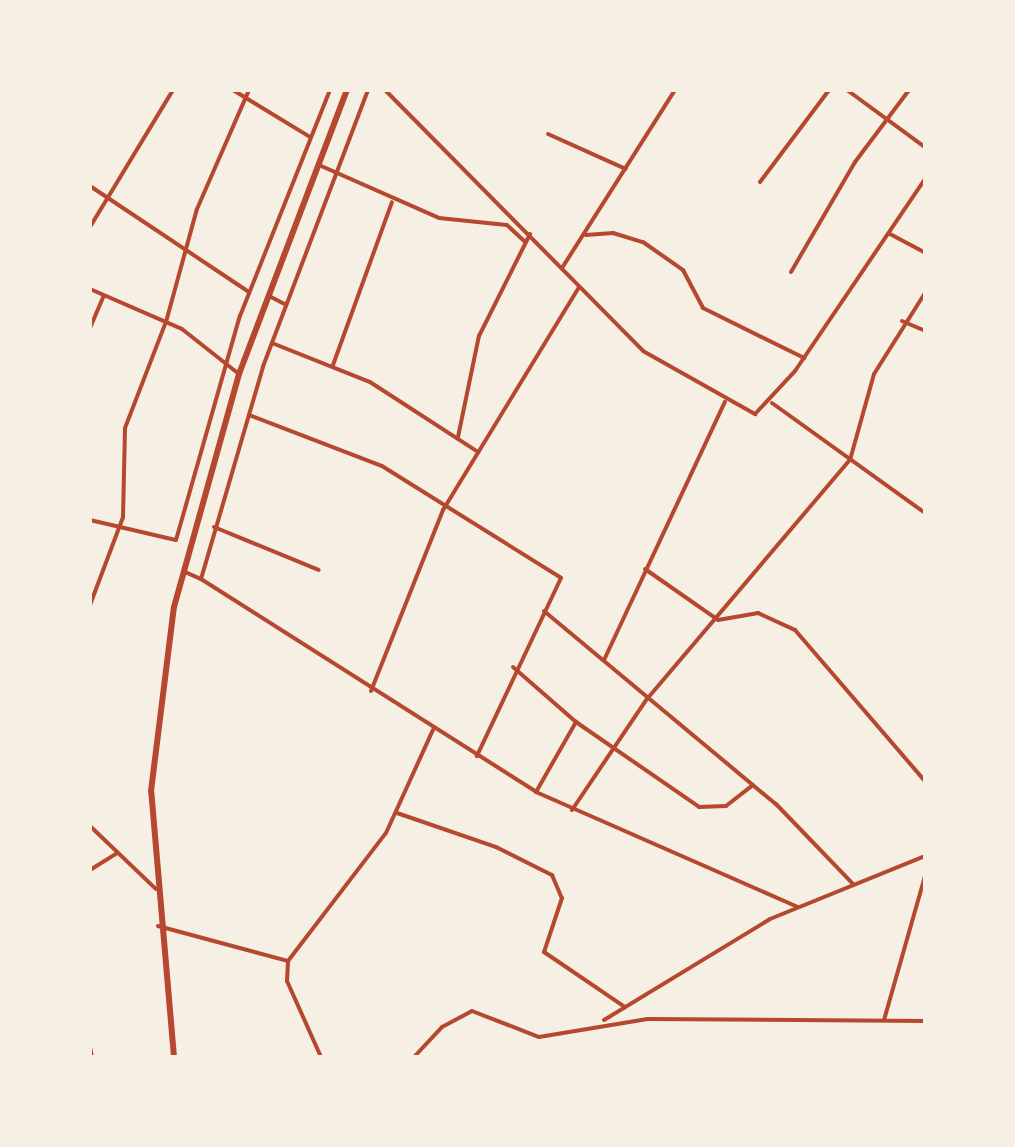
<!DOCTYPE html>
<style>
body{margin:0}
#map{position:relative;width:1015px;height:1147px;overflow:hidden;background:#f6efe4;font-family:Bitter,serif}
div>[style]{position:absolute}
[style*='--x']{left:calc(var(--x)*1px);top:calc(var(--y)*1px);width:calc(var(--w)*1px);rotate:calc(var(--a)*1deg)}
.minor>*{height:4px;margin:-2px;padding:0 2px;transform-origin:2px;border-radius:2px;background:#b5482f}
.secondary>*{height:6px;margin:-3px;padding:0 3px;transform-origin:3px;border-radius:3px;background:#b5482f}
span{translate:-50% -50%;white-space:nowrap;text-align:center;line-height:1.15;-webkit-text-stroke:7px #f6efe4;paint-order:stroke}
.frame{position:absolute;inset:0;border:92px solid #f6efe4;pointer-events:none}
</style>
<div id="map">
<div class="minor">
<i style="--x:233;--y:90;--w:90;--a:31.4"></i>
<i style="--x:368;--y:90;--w:296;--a:110.8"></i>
<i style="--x:263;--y:367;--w:221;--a:106.3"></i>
<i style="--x:201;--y:579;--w:397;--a:32.4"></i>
<i style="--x:536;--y:792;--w:286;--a:23.7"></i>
<i style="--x:385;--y:90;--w:367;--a:45.3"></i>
<i style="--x:643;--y:351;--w:129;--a:29.4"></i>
<i style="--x:755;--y:414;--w:59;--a:-47.1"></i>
<i style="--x:795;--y:371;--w:232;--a:-55.9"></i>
<i style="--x:847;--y:90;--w:97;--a:36.2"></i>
<i style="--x:548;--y:134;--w:85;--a:24.2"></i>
<i style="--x:319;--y:165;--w:131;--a:23.8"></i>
<i style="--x:439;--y:218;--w:68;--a:5.9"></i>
<i style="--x:507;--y:225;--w:25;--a:43"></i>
<i style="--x:760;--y:182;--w:115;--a:-53.1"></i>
<i style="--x:90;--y:186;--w:191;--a:33.7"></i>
<i style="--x:90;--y:227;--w:160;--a:-58.8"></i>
<i style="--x:890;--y:234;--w:40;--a:28"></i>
<i style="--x:586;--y:235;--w:27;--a:-4"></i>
<i style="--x:613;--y:233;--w:31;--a:17"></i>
<i style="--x:643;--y:242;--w:49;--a:35"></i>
<i style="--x:683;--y:270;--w:43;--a:62.2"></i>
<i style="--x:703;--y:308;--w:113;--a:26.3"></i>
<i style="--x:562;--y:268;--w:211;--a:-57.6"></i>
<i style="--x:791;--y:272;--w:127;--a:-59.8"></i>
<i style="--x:855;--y:162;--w:90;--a:-53.1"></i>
<i style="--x:90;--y:289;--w:100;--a:23.5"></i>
<i style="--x:182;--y:329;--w:73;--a:38.3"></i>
<i style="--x:269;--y:296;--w:18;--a:27"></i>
<i style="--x:902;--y:321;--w:25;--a:23"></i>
<i style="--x:90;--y:328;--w:34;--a:-67"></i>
<i style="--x:272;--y:343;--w:105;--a:21.7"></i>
<i style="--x:370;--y:382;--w:129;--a:32.9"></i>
<i style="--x:333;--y:365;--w:173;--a:-70.1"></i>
<i style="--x:772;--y:403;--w:188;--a:35.7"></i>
<i style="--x:249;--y:415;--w:142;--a:21"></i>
<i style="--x:382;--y:466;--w:211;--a:32"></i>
<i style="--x:561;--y:578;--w:197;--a:115.3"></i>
<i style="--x:458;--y:437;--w:103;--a:-78.3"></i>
<i style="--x:479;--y:336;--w:114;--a:-63.4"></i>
<i style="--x:90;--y:520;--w:88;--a:13.1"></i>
<i style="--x:176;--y:540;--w:233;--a:-74.1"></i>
<i style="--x:240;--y:316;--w:243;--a:-68.3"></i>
<i style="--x:214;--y:527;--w:113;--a:22.3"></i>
<i style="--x:645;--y:569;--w:89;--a:34.9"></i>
<i style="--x:718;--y:620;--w:41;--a:-9.9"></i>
<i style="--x:758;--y:613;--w:41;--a:24.7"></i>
<i style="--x:795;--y:630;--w:199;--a:49.3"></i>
<i style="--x:185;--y:572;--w:17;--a:24"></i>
<i style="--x:90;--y:605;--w:94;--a:-69.4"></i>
<i style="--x:123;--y:517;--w:89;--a:-88.7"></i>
<i style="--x:125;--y:428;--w:114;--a:-68.9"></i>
<i style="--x:166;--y:322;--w:117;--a:-74.7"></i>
<i style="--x:197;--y:209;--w:130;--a:-66.4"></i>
<i style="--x:544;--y:611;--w:302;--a:39.8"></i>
<i style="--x:776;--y:804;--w:112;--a:46.1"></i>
<i style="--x:604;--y:660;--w:285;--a:-64.9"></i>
<i style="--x:513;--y:667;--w:84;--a:41.1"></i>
<i style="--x:576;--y:722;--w:150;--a:34.6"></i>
<i style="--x:699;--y:807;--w:27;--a:-2"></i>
<i style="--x:726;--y:806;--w:34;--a:-38"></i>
<i style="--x:371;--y:691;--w:195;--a:-68.3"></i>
<i style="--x:443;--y:510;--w:261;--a:-58.6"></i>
<i style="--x:536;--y:792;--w:81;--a:-60.3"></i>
<i style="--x:572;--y:810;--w:134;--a:-56"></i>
<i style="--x:647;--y:699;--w:314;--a:-49.7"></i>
<i style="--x:850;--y:460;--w:89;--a:-74.4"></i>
<i style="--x:874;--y:374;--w:96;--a:-57.8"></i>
<i style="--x:397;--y:813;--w:105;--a:19"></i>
<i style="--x:496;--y:847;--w:63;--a:26.6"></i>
<i style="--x:552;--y:875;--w:25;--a:67"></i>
<i style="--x:562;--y:898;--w:57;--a:108.4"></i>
<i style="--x:544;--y:952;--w:98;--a:34.2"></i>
<i style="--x:90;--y:826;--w:91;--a:43.7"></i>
<i style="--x:90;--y:870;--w:31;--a:-32"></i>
<i style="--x:158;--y:926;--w:135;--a:15.1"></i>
<i style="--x:604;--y:1020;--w:194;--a:-31.3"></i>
<i style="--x:770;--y:919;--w:167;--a:-22.1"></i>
<i style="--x:884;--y:1020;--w:150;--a:-74.1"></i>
<i style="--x:90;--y:1047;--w:10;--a:79"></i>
<i style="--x:321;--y:1057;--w:83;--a:-114.1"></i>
<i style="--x:287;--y:981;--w:20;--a:-87"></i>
<i style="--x:288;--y:961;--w:161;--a:-52.6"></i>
<i style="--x:386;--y:833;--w:113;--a:-65.5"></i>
<i style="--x:414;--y:1057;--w:41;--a:-47"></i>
<i style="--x:442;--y:1027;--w:34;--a:-28"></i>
<i style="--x:472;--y:1011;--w:72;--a:21.2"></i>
<i style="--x:539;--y:1037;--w:110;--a:-9.4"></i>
<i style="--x:648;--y:1019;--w:277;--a:0.4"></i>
</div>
<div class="secondary">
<i style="--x:174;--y:1057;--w:267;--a:-94.9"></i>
<i style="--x:151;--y:791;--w:185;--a:-82.9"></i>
<i style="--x:174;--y:607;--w:242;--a:-74.4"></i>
<i style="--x:239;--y:374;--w:304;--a:-69.2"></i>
</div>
<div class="frame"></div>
</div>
